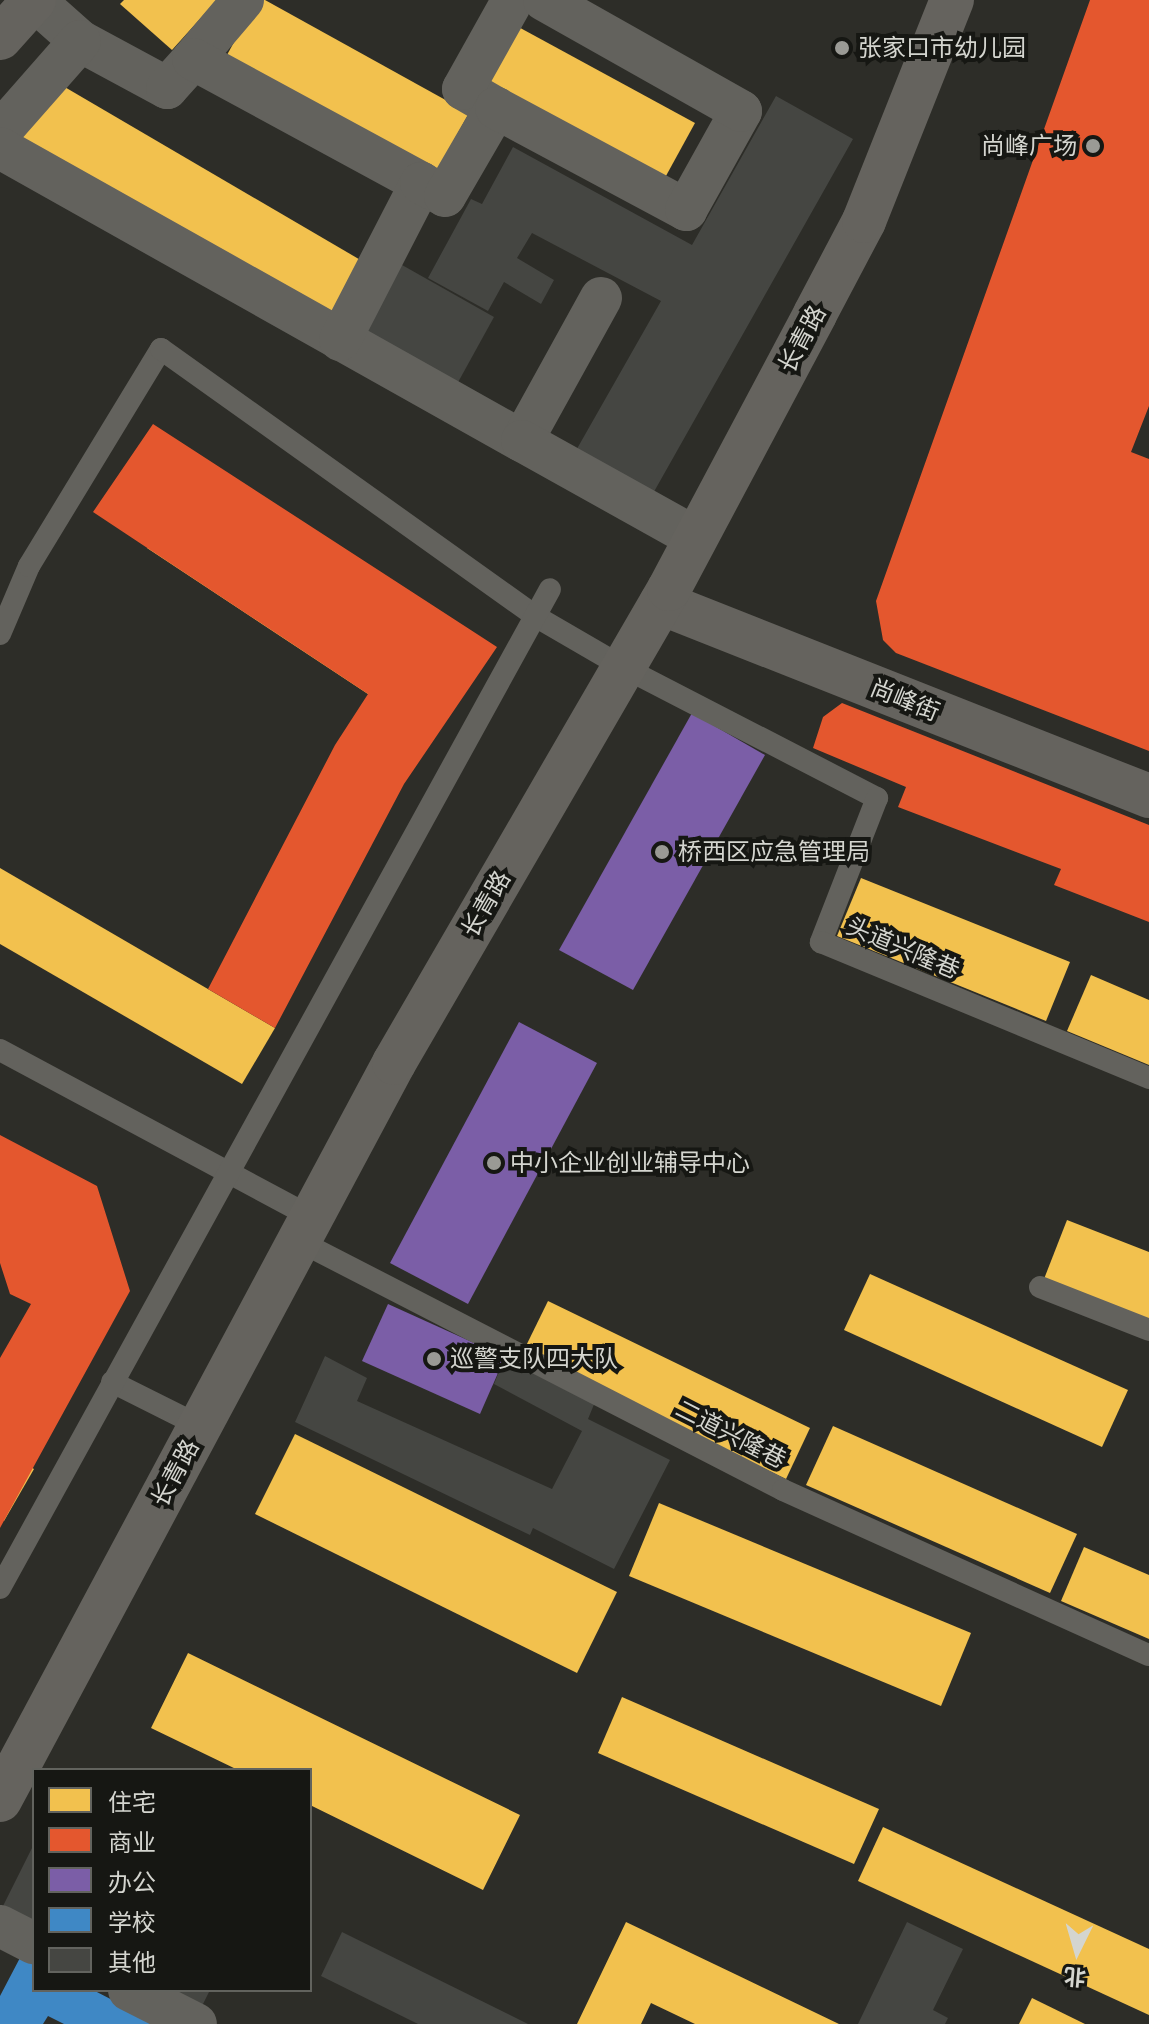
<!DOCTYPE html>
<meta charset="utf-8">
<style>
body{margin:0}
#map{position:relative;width:1149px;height:2024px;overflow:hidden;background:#2d2d28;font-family:Helvetica,"Noto Sans SC",sans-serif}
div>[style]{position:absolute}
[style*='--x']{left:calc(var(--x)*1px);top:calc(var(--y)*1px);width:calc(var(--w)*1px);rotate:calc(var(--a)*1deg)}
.homes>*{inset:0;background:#f2c14e}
.shops>*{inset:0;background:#e4572e}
.offices>*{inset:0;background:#7b5ea7}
.schools>*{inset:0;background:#3f88c5}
.building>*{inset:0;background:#454642}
.lane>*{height:22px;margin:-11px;padding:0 11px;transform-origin:11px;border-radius:11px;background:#63625d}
.street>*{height:42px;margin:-21px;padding:0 21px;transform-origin:21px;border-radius:21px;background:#63625d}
.secondary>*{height:44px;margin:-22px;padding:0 22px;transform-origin:22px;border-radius:22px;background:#65635e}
.dots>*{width:22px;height:22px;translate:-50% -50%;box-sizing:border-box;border:4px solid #161713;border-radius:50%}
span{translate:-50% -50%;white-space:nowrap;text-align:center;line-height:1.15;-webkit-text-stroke:8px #161713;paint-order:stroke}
.poi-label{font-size:24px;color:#d4d5cf}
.left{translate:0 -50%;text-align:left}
.right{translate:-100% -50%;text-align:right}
.street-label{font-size:24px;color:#d4d5cf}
.legend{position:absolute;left:32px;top:1768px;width:280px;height:224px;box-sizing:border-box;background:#161713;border:2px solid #62635e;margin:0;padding:10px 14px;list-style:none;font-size:24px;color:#d4d5cf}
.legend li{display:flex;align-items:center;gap:16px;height:40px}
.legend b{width:40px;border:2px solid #62635e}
.north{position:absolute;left:1037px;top:1912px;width:80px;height:80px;-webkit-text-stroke:6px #161713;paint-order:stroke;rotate:185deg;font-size:22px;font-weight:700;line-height:32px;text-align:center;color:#d4d5cf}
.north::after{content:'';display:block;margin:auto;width:28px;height:36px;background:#d4d5cf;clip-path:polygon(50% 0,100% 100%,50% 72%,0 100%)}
</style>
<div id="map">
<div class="homes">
<i style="clip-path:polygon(124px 0,217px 0,172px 50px,120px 4px)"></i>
<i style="clip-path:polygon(257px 0,265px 0,469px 113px,437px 171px,227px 55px)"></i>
<i style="clip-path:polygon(513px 24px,695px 123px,661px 185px,479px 86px)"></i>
<i style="clip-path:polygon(51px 79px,369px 265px,332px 328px,13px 143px)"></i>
<i style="clip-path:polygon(183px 493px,461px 676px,424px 731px,147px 548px)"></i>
<i style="clip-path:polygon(0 868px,275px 1028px,242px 1084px,0 944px)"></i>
<i style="clip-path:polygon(861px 878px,1070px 962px,1046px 1021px,837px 936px)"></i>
<i style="clip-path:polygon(1091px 975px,1149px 1000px,1149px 1065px,1067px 1031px)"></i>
<i style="clip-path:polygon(1067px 1220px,1149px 1252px,1149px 1319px,1044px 1279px)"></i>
<i style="clip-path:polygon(870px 1274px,1128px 1390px,1102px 1447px,844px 1330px)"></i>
<i style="clip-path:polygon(548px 1301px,810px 1428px,786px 1479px,523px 1352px)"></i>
<i style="clip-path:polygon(833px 1426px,1077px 1534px,1050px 1593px,806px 1485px)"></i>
<i style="clip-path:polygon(295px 1434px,617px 1592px,577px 1673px,255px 1514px)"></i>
<i style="clip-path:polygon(0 1449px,34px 1469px,4px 1521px,0 1518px)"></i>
<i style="clip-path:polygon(659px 1503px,971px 1633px,941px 1706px,629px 1576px)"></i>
<i style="clip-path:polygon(1084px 1547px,1149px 1575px,1149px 1639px,1061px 1601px)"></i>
<i style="clip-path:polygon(188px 1653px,520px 1815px,483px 1890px,310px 1805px,310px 1770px,238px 1770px,151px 1728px)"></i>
<i style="clip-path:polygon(622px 1697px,879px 1809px,854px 1864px,598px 1753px)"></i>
<i style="clip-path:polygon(883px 1827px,1149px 1949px,1149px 2015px,858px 1881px)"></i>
<i style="clip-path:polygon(626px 1922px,737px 1975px,839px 2024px,695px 2024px,651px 2003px,641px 2024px,577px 2024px)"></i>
<i style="clip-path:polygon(1032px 1998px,1085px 2024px,1019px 2024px)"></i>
</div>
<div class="shops">
<i style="clip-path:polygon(1090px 0,1149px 0,1149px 406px,1131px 452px,1149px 459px,1149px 751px,896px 653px,883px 640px,876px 601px)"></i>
<i style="clip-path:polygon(153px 424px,497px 647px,404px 784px,275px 1028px,208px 989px,335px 745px,368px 694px,93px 512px)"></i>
<i style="clip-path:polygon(842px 703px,1149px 825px,1149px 922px,1054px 885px,1061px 869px,898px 807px,906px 787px,813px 748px,823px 717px)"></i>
<i style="clip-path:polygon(0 1135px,97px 1186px,130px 1291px,0 1528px,0 1358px,31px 1304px,10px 1294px,0 1263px)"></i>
</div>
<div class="offices">
<i style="clip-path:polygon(692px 713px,765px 755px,633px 990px,559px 950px)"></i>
<i style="clip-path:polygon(519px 1022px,597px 1063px,468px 1304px,390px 1263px)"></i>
<i style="clip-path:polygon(388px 1304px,505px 1357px,480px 1414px,362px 1361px)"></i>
</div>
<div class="schools">
<i style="clip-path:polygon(22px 1954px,34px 1960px,34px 1990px,93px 1990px,159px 2024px,64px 2024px,48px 2016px,43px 2024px,0 2024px,0 1996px)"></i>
</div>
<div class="building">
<i style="clip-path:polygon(776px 96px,853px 139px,651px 497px,574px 454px,661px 301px,532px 233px,517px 258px,554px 280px,541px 304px,504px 282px,488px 311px,428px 278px,471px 199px,482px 204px,513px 147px,692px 245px)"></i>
<i style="clip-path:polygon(395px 261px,494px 317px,451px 395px,351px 340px)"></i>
<i style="clip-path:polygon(325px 1356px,367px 1378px,357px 1401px,552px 1489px,582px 1431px,494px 1384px,505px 1357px,595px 1402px,588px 1419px,670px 1460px,614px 1569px,533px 1528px,530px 1535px,295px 1422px)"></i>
<i style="clip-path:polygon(34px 1844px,34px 1927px,1px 1910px)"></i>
<i style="clip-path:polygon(907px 1922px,963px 1949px,933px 2010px,948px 2018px,945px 2024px,858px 2024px)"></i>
<i style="clip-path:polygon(342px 1932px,528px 2024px,418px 2024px,321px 1976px)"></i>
<i style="clip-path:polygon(160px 1990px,210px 1990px,200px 2010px)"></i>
</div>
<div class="lane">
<i style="--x:0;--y:634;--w:74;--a:-66.9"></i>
<i style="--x:29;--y:566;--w:254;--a:-58.7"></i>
<i style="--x:161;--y:349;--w:460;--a:35.5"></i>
<i style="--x:535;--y:616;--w:102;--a:30.1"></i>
<i style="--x:623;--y:667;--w:286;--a:27.3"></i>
<i style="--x:877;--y:798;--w:155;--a:111.3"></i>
<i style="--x:821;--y:942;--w:355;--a:22.5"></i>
<i style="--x:0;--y:1050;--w:354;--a:28.2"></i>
<i style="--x:299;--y:1241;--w:544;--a:27.22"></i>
<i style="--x:783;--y:1490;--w:401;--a:24.3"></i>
<i style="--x:1040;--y:1287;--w:117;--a:21.5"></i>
<i style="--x:112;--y:1382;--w:98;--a:26.6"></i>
<i style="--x:0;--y:1588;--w:1140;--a:-61.16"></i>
</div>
<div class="street">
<i style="--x:34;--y:0;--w:62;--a:41.7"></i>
<i style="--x:80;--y:41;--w:99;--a:28.4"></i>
<i style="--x:167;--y:88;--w:39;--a:-48"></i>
<i style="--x:243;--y:0;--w:77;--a:130.3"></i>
<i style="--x:193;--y:59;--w:260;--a:28.5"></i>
<i style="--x:496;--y:108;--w:38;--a:-150"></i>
<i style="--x:463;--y:89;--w:96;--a:-60.8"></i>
<i style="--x:0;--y:132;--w:121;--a:-48.7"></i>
<i style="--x:0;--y:148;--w:599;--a:29.31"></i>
<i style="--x:601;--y:298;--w:163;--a:118.9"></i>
<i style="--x:522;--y:441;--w:199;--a:29.1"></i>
<i style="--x:340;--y:340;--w:177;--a:-62.7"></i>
<i style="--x:421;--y:183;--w:27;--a:28"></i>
<i style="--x:445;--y:196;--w:102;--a:-59.9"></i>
<i style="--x:496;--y:108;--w:216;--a:28.2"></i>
<i style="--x:686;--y:210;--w:113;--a:-60.9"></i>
<i style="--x:741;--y:111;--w:226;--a:-150.6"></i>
<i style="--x:0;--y:1926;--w:38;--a:27"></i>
<i style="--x:129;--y:1990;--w:75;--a:26.9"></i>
</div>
<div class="secondary">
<i style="--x:0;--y:38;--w:51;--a:-48.2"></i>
<i style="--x:661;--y:603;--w:525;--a:21.58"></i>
<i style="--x:0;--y:1800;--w:836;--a:-61.87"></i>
<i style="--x:394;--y:1063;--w:548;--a:-59.88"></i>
<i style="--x:669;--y:589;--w:311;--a:-62"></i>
<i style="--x:815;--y:314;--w:105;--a:-62.2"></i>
<i style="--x:864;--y:221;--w:238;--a:-68.3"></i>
</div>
<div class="dots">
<i style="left:842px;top:48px;background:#9a9a95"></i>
<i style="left:1093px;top:146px;background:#9a9a95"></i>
<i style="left:662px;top:852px;background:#9a9a95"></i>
<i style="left:494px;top:1163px;background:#9a9a95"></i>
<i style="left:434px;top:1359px;background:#9a9a95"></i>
</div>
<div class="poi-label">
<span class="left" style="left:858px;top:48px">张家口市幼儿园</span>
<span class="right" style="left:1077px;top:146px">尚峰广场</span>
<span class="left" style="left:678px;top:852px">桥西区应急管理局</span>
<span class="left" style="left:510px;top:1163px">中小企业创业辅导中心</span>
<span class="left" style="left:450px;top:1359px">巡警支队四大队</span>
</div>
<div class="street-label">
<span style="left:802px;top:339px;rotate:-62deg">长青路</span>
<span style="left:905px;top:700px;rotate:22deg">尚峰街</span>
<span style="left:486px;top:904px;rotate:-60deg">长青路</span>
<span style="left:903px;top:948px;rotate:23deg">头道兴隆巷</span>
<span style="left:731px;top:1434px;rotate:27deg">二道兴隆巷</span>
<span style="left:175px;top:1473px;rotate:-62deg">长青路</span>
</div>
<ul class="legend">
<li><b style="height:22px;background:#f2c14e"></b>住宅</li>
<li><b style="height:22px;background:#e4572e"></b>商业</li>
<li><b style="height:22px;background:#7b5ea7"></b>办公</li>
<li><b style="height:22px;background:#3f88c5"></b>学校</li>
<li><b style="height:22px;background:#454642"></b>其他</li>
</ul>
<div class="north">北</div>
</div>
